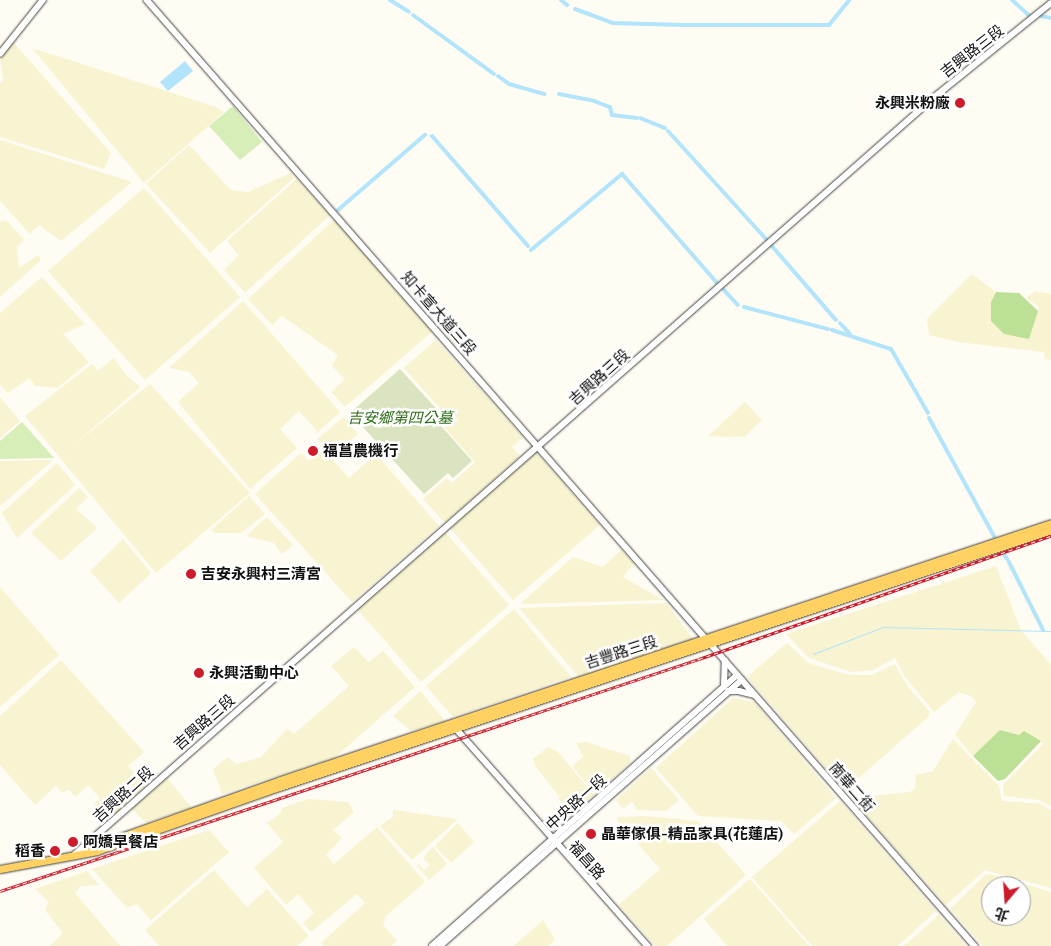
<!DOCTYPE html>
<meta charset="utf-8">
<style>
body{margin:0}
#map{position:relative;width:1051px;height:946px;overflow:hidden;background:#fffcf3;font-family:"Libre Baskerville","Noto Sans TC",serif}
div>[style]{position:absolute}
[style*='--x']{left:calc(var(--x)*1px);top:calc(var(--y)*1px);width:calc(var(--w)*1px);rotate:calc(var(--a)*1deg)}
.farmland>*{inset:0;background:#f8f3d0}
.green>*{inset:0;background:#d7eeb8}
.forest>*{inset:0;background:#bbe096}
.cemetery>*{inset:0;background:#dae4c0}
.water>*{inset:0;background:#b2e4fb}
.stream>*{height:1px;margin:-0.5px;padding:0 0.5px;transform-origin:0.5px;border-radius:0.5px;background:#b2e4fb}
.canal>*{height:4px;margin:-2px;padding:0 2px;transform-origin:2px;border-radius:2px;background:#b2e4fb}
.roads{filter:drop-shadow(0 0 1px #434343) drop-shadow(0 0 1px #434343)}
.minor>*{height:5.5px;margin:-2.75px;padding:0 2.75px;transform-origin:2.75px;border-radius:2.75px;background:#fff}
.major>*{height:7px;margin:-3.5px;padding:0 3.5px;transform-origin:3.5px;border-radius:3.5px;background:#ffd163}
.rail>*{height:3px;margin-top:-1.5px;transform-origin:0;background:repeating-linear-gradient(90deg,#fff 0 4px,#cd1b2c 0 8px);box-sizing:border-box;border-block:1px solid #cd1b2c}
.dots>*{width:14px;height:14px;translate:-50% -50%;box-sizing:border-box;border:2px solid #fff;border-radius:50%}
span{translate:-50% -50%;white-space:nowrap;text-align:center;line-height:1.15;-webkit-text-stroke:5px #fff;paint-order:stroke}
.street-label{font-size:15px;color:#101010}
.poi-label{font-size:15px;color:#101010;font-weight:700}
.right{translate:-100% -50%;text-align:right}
.left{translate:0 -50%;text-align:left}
.park-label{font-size:15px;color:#2f6e19;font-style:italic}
.north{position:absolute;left:981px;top:876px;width:50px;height:50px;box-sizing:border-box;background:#fff;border:1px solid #9f9f9f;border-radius:50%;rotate:198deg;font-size:14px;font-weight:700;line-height:20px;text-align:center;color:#101010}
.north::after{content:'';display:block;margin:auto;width:18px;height:22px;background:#cd1b2c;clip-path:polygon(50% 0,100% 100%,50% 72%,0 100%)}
</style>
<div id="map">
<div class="farmland">
<i style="clip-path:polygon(13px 42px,111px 153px,104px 169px,0 137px,0 84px,3px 80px,0 58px)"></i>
<i style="clip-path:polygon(32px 48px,216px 107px,224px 112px,144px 183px)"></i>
<i style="clip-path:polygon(0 140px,132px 182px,61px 241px,39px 225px,30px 234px,0 201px)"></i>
<i style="clip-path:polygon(189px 145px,231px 190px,248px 192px,291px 173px,294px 178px,210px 253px,146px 184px)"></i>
<i style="clip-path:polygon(297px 179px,330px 215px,245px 293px,224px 270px,239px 255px,227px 241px)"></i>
<i style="clip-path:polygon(144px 188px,240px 297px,145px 380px,48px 271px)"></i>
<i style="clip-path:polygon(335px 219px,434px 330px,345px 407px,331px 392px,345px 379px,332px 366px,338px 355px,282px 316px,272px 325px,248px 299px)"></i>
<i style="clip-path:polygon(6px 220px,24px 240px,17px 246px,19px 268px,38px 255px,41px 260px,0 297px,0 222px)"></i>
<i style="clip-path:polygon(972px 274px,996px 292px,991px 302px,1029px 339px,1039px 307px,1026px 298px,1035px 291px,1051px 294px,1051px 360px,1045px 359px,1044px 352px,958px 342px,929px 335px,927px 319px)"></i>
<i style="clip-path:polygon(42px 277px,85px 324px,63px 334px,89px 362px,57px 388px,35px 386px,30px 378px,8px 393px,0 385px,0 313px)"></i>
<i style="clip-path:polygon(243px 301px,340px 412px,318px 432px,299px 411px,280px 429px,297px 448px,250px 489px,178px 402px,199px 383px,189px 372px,169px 368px)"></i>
<i style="clip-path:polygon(436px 340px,523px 437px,512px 447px,520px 456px,445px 523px,423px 499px,447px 478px,452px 483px,475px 462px,445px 428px,447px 416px,404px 368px)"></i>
<i style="clip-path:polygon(114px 358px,125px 374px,140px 387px,74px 445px,150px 384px,250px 493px,156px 573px,25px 416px,92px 364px,98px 371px)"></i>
<i style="clip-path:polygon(0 397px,20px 421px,0 438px)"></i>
<i style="clip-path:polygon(745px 402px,762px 420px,744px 437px,708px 436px)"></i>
<i style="clip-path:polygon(344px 417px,358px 434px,331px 458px,349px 478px,376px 454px,439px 526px,352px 602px,255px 494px,301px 453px,309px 461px,325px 447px,317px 439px)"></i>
<i style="clip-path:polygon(536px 452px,600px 525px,513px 600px,449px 527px)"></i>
<i style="clip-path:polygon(53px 460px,0 506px,0 461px)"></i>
<i style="clip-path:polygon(57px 463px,75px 485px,17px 538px,2px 513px)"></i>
<i style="clip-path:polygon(79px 488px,88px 497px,76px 509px,97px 528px,61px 561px,31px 533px)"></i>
<i style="clip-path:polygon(249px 496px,265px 514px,241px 533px,215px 533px,211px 530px)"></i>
<i style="clip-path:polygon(267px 517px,293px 545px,282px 554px,274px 543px,246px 536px)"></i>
<i style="clip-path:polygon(445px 532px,509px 605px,421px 682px,357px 609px)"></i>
<i style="clip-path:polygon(123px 539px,151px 573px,119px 603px,90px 571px)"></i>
<i style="clip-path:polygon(621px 550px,634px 563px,623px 577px,663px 600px,520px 604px,573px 557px,603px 567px)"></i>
<i style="clip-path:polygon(996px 566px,1021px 630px,1051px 665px,1051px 806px,1039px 800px,1004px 796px,1003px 785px,1043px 744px,1041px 741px,1000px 730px,973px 756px,955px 735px,976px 702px,972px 697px,959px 692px,934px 712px,905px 677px,895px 658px,873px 670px,851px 672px,809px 658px,786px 634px)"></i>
<i style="clip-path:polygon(0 587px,59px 655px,0 707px)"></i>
<i style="clip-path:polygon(666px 603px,694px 640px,579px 677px,519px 608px)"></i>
<i style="clip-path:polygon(514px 609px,571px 677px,453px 717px,426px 686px)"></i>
<i style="clip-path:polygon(787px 643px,808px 663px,850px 675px,872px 675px,895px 664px,908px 687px,930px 712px,928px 717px,845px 790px,747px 677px)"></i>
<i style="clip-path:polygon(354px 647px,369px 662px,383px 651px,415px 687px,334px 758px,222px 794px,213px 769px,228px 757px,236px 764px,261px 757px,287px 729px,294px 734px,349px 686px,331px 666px)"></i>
<i style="clip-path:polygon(61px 660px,144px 752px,128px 766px,146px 786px,109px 820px,94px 804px,100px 798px,88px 785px,75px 797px,68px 789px,63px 793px,56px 786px,35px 805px,0 765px,0 716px)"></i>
<i style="clip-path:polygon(420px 691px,445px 721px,411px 731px,393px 716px)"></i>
<i style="clip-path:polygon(733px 698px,754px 702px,836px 798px,794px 834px,781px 821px,698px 816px,656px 768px)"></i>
<i style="clip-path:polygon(953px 739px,999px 786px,1002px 801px,1040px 804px,1051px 810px,1051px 888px,985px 870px,946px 905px,851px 798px,910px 792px,915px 788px,916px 775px,933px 771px)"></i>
<i style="clip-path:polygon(586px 742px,630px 756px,630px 763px,595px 794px,572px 766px,583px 757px,576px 743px)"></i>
<i style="clip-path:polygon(548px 747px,558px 752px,594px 795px,590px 798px,586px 793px,590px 798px,573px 814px,558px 798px,569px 790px,559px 796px,535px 766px,533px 759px)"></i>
<i style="clip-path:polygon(651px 768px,679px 800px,666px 811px,637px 810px,632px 801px,623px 809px,616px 800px)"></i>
<i style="clip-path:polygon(165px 776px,192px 808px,146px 823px,130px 807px)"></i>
<i style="clip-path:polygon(308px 799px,348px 802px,354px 812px,333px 830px,342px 838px,326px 855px,334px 864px,377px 827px,425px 882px,386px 916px,383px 925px,397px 941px,392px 946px,324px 946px,321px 943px,365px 903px,357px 894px,311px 932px,303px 923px,314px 913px,298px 894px,286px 905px,254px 868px,283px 842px,267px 823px,280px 814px,282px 808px)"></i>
<i style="clip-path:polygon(840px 801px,936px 911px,898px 946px,812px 946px,752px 877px)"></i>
<i style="clip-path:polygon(393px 810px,458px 819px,412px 860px,380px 826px,393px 817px)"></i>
<i style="clip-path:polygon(644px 816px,698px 821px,746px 875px,667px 946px,655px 946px,619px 905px,660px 869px,617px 820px,617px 817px)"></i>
<i style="clip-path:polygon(458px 823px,474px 842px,451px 863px,435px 846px)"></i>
<i style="clip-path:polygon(209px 830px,229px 852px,151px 920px,136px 904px,127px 908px,92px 869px)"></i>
<i style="clip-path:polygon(433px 847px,447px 864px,429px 880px,417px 866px,418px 863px,424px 870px,430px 865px,423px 858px)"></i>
<i style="clip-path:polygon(214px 870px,247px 907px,267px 889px,309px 936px,297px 946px,159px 946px,145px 930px)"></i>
<i style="clip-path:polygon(87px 871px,99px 885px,81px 886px,75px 893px,120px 946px,50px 946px,63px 933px,45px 910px,49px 902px,35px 889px)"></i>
<i style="clip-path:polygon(evenodd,990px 874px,1051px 892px,1051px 946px,983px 946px,950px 909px,985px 875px,990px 874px,991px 886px,1021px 886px,1021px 916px,991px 916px,991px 886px)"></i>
<i style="clip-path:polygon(748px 880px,751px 880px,809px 946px,727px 946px,704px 919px)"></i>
<i style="clip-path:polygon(939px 915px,966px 946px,904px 946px)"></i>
<i style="clip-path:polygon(543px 920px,555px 940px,548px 946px,514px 946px)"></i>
</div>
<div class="green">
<i style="clip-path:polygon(233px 106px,262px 142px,240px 160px,209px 126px)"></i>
<i style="clip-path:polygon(22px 422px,54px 458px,0 459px,0 441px)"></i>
</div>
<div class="forest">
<i style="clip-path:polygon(996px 292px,1019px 293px,1038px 311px,1029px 339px,1004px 334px,991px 321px,991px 302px)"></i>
<i style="clip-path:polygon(1000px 730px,1019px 735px,1024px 731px,1041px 741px,1005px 779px,998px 781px,973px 756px)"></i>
</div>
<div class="cemetery">
<i style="clip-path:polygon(400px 369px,443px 416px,442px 427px,472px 461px,453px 478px,448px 473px,424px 494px,350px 413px)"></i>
</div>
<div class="water">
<i style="clip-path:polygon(185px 61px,193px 71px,168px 91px,160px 82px)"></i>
</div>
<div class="stream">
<i style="--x:813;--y:654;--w:75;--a:-21.1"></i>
<i style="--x:883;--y:627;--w:168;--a:1.4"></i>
</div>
<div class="canal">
<i style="--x:390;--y:0;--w:22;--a:32"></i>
<i style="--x:561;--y:0;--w:8;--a:40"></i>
<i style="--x:1012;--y:0;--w:25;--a:42"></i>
<i style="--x:575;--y:9;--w:40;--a:20.2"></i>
<i style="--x:613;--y:23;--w:70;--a:1.6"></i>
<i style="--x:413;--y:15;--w:100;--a:36.1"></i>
<i style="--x:1041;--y:16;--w:10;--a:11"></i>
<i style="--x:684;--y:25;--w:145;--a:0"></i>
<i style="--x:829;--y:25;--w:32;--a:-51"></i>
<i style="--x:498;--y:76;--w:14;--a:36"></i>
<i style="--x:509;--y:84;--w:37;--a:16"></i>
<i style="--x:559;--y:94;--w:36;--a:11"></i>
<i style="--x:594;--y:101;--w:17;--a:21"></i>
<i style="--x:610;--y:107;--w:8;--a:76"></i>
<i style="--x:612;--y:115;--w:25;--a:7"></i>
<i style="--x:640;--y:118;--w:27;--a:22"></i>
<i style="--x:668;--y:131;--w:147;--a:47.8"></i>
<i style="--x:432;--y:136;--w:146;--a:48.9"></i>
<i style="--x:338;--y:210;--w:115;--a:-40.8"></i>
<i style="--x:771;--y:245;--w:99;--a:49.1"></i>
<i style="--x:531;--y:250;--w:119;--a:-39.9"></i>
<i style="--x:622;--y:174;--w:145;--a:48.9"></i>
<i style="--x:722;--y:288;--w:23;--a:47"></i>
<i style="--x:744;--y:307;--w:87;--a:14.7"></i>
<i style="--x:840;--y:323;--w:15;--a:48"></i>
<i style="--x:832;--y:330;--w:62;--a:17.9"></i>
<i style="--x:891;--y:349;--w:74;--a:60"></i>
<i style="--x:929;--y:418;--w:135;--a:61.2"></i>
<i style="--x:1004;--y:554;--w:6;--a:59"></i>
<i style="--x:1009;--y:562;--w:76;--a:63.4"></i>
</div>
<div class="roads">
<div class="minor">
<i style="--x:147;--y:0;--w:1257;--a:48.81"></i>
<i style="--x:0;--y:54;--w:69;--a:-51.5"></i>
<i style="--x:724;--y:685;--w:24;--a:-88"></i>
<i style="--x:728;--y:691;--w:11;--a:0"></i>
<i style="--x:739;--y:691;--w:16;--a:14"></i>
<i style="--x:453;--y:725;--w:295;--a:48.6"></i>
<i style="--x:74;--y:855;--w:1150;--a:-41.37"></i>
<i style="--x:937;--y:95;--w:146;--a:-38.9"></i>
<i style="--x:432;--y:946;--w:408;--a:-41.6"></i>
<i style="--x:440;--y:946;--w:402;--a:-41.4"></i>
</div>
<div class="major">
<i style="--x:85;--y:852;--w:12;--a:-31"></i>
<i style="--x:95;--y:846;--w:196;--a:-19.6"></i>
<i style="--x:280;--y:780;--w:813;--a:-18.43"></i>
<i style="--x:0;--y:869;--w:99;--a:-10.5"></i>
<i style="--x:97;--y:851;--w:193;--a:-19.4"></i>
<i style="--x:279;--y:787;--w:814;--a:-18.41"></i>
</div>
</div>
<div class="rail">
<i style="--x:0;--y:891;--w:736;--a:-18.36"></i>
<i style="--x:699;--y:659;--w:373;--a:-19.3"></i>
</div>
<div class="dots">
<i style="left:960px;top:103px;background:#cd1b2c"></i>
<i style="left:313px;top:451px;background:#cd1b2c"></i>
<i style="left:191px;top:574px;background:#cd1b2c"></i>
<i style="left:199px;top:673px;background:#cd1b2c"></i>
<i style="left:591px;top:834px;background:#cd1b2c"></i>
<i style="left:73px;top:842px;background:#cd1b2c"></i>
<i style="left:55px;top:851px;background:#cd1b2c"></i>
</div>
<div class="street-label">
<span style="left:972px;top:51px;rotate:-38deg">吉興路三段</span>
<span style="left:439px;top:313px;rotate:49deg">知卡宣大道三段</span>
<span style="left:599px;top:377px;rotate:-42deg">吉興路三段</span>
<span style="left:621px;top:652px;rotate:-18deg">吉豐路三段</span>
<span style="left:204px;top:722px;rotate:-41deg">吉興路三段</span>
<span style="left:852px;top:787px;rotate:49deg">南華二街</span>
<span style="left:123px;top:794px;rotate:-42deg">吉興路二段</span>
<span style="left:576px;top:802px;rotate:-42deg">中央路一段</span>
<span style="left:587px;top:860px;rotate:48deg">福昌路</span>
</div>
<div class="poi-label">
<span class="right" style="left:950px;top:103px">永興米粉廠</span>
<span class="left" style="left:323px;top:451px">福菖農機行</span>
<span class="left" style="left:201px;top:574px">吉安永興村三清宮</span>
<span class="left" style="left:209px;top:673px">永興活動中心</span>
<span class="left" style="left:601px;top:834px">晶華傢俱-精品家具(花蓮店)</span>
<span class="left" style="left:83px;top:842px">阿嬌早餐店</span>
<span class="right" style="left:45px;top:851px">稻香</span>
</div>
<div class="park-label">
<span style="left:400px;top:418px">吉安鄉第四公墓</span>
</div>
<div class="north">北</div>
</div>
